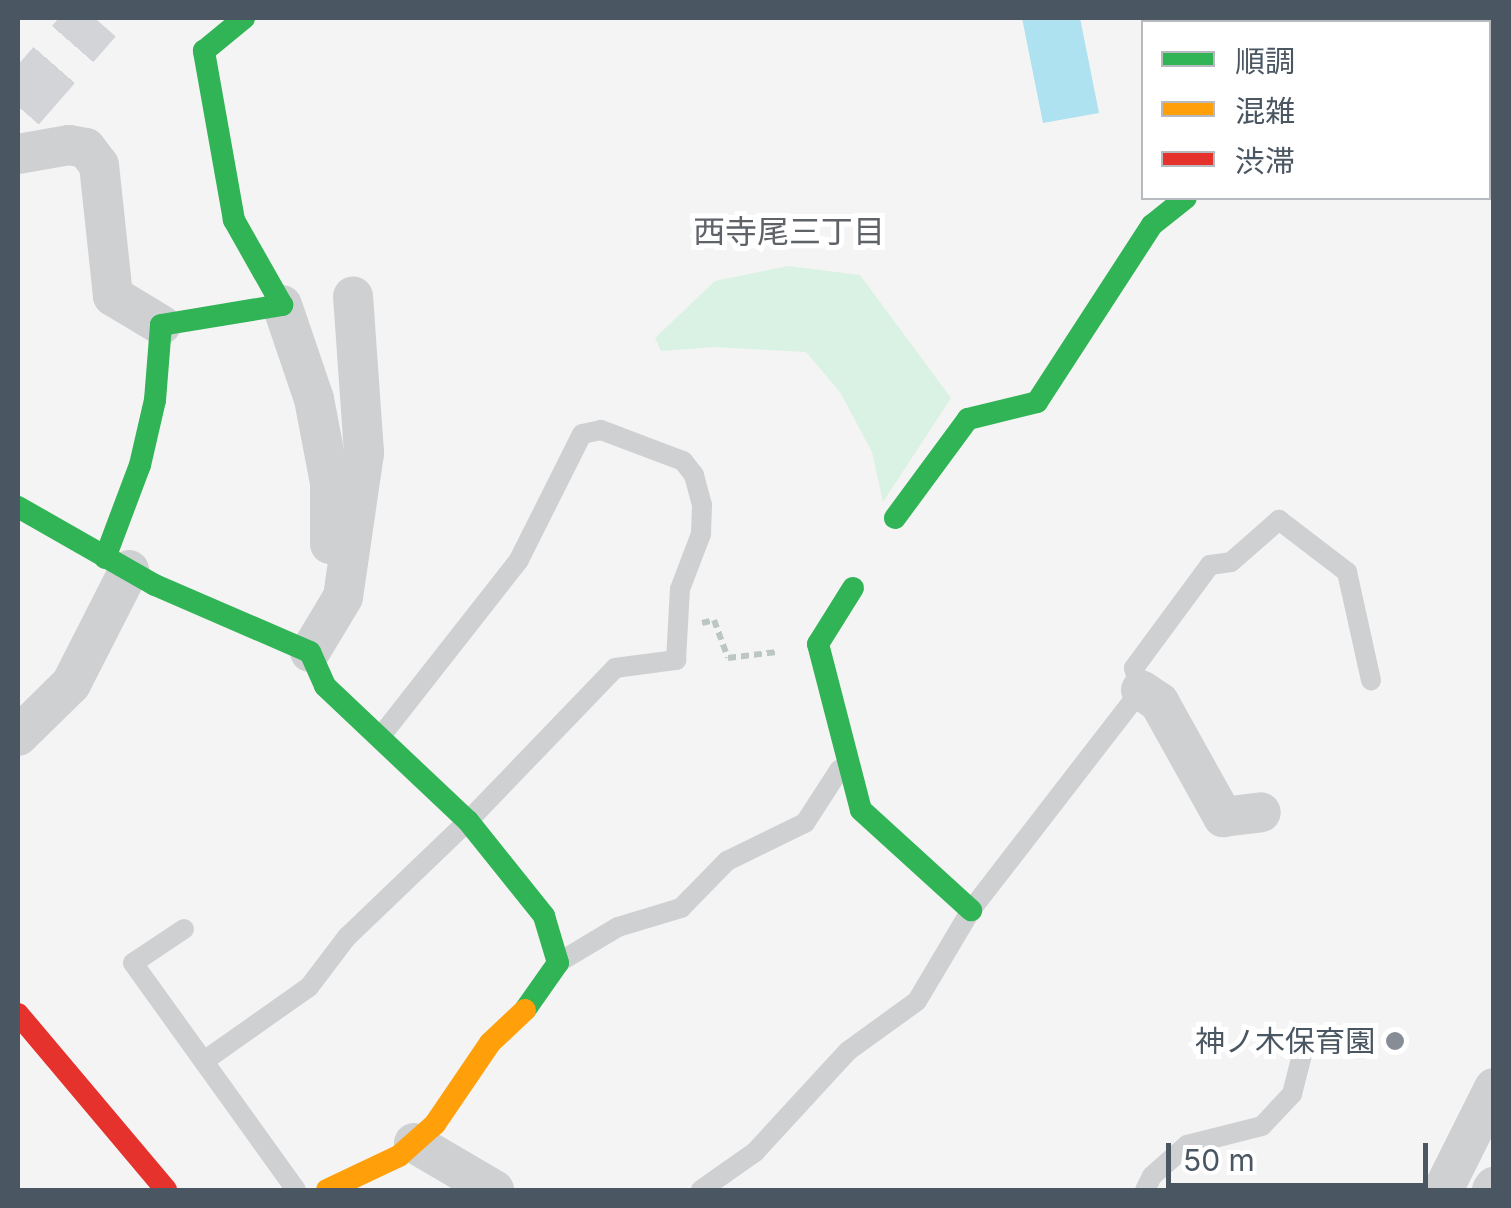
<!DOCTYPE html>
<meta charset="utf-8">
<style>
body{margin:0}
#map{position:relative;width:1511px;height:1208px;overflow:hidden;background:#f4f4f4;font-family:Inter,"Noto Sans JP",sans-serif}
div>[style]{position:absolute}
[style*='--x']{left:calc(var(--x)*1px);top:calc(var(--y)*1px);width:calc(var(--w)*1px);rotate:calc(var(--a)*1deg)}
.green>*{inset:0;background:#d9f2e3}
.water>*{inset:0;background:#aee2f0}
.highway-tunnel>*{height:55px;margin-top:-27.5px;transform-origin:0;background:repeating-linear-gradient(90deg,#d2d4d7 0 55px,transparent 0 83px)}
.path>*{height:6px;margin-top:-3px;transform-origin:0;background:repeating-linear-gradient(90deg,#bcc7c4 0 8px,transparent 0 13px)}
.lane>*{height:20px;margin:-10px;padding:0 10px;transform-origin:10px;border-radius:10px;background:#ced0d2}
.street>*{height:40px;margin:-20px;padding:0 20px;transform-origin:20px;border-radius:20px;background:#ced0d2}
.fast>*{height:22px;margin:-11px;padding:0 11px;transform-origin:11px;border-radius:11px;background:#30b455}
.slow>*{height:22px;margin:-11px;padding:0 11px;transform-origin:11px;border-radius:11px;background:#ff9f0a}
.jam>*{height:22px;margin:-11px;padding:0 11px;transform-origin:11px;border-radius:11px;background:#e5322d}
.dots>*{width:28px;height:28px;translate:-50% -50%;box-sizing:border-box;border:5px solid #fff;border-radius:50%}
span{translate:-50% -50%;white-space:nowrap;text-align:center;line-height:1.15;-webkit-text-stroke:10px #fff;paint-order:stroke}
.poi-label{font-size:30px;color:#4a5661}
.right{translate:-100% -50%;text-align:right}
.neighbourhood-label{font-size:32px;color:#5f6368}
.frame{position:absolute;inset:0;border:20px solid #4a5661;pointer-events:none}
.legend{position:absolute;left:1141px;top:20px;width:350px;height:180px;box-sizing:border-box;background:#fff;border:2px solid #b7bbc0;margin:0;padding:12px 18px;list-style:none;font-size:30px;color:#4a5661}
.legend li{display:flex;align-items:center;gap:20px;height:50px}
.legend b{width:50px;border:2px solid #b7bbc0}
.scale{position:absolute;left:1166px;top:1143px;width:262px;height:45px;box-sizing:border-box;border:5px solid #4a5661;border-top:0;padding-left:12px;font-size:30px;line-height:35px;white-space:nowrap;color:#4a5661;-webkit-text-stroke:8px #fff;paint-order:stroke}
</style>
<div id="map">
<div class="green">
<i style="clip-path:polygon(788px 266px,860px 275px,951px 398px,883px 502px,872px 452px,840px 392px,806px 352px,715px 347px,661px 351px,655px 338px,715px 281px)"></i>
</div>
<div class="water">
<i style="clip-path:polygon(1022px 18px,1080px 18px,1099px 113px,1043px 123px)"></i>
</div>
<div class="highway-tunnel">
<i style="--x:18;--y:106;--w:117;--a:-48.8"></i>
</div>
<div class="path">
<i style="--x:702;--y:623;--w:12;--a:-14"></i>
<i style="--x:714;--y:620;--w:40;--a:69.8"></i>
<i style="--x:728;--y:658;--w:49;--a:-7"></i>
</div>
<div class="lane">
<i style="--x:184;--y:929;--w:61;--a:146.3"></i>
<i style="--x:133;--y:963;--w:279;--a:54.3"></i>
<i style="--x:561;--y:961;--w:66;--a:-30.8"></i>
<i style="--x:618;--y:927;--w:66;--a:-16.8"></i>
<i style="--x:681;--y:908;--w:66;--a:-45.6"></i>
<i style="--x:727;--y:861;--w:87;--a:-26"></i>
<i style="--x:805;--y:823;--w:64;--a:-57.1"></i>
<i style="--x:204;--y:1061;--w:128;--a:-35.2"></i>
<i style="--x:309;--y:987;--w:63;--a:-52.8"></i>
<i style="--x:347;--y:937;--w:168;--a:-43.8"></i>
<i style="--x:468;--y:821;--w:212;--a:-46.1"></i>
<i style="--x:615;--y:668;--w:62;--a:-7.5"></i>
<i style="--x:676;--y:660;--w:71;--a:-86.8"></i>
<i style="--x:680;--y:589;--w:59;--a:-69.1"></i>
<i style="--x:701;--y:534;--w:29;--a:-88"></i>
<i style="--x:702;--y:505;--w:31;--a:-105"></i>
<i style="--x:694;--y:475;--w:18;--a:-128"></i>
<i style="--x:683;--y:461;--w:88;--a:-159.3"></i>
<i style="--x:601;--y:430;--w:19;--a:168"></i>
<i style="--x:582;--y:434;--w:141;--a:116.6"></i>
<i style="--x:519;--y:560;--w:224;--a:128.1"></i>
<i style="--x:701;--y:1190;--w:66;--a:-35.1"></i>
<i style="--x:755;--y:1152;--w:137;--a:-47.4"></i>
<i style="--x:848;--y:1051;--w:85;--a:-35.9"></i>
<i style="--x:917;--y:1001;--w:106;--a:-59.3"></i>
<i style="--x:971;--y:910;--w:278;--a:-52.3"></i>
<i style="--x:1141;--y:690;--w:23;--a:-108"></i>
<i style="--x:1134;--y:668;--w:128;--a:-53.6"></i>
<i style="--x:1210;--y:565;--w:21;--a:-8"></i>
<i style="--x:1231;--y:562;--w:64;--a:-41.2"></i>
<i style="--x:1279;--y:520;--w:86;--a:37.4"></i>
<i style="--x:1347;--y:572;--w:111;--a:77.5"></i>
<i style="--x:1145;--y:1190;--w:16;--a:-63"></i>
<i style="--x:1152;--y:1176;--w:47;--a:-41.5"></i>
<i style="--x:1187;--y:1145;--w:77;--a:-14.2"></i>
<i style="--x:1262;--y:1126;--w:44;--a:-46.8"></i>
<i style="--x:1292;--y:1094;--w:44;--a:-75.7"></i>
</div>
<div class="street">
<i style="--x:1468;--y:18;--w:4;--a:63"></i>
<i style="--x:1488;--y:56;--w:12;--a:59"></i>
<i style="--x:18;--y:154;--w:52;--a:-10"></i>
<i style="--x:69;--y:145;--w:17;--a:10"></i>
<i style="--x:86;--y:148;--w:21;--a:53"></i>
<i style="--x:99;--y:165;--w:132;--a:83.9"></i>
<i style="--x:113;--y:296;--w:56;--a:31.1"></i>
<i style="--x:282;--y:305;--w:99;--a:71.2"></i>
<i style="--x:314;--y:399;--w:86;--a:79.2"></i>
<i style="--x:330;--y:483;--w:61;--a:90"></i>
<i style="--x:310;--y:652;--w:64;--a:-59"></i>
<i style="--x:343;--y:597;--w:146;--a:-81.7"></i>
<i style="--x:364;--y:453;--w:157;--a:-94"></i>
<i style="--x:1141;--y:690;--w:22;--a:34"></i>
<i style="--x:1159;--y:702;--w:132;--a:60.9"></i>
<i style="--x:1223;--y:817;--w:38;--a:-7"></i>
<i style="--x:18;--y:736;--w:74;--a:-44.5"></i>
<i style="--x:71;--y:684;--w:128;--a:-63"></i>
<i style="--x:414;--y:1143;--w:93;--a:30.4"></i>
<i style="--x:1443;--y:1190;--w:114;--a:-63.4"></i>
<i style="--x:1492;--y:1190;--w:4;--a:-56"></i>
</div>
<div class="fast">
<i style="--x:18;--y:507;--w:158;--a:29.7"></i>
<i style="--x:155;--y:585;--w:169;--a:23.4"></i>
<i style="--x:310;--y:652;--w:37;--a:66"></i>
<i style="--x:325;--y:686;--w:197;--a:43.4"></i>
<i style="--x:468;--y:821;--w:122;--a:51.3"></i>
<i style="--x:544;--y:916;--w:49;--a:73.4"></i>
<i style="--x:558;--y:963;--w:57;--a:125.1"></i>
<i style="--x:895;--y:518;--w:123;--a:-53.6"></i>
<i style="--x:968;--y:419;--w:71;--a:-13.8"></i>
<i style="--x:1037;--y:402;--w:211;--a:-57"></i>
<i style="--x:1152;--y:225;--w:43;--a:-38.5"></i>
<i style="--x:105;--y:558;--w:99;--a:-69.4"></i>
<i style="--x:140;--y:465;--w:67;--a:-77"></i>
<i style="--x:155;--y:400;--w:75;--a:-85.4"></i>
<i style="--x:161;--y:325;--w:123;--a:-9.4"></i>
<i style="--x:282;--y:305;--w:98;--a:-119.5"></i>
<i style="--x:234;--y:220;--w:172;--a:-100.1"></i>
<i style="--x:204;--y:51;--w:52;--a:-39.5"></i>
<i style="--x:853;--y:588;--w:66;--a:122"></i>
<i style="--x:818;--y:644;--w:171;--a:75.5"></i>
<i style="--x:861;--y:810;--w:149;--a:42.3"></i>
</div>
<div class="slow">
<i style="--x:327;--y:1190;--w:80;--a:-25.3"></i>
<i style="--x:399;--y:1156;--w:48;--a:-41.6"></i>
<i style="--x:435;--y:1124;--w:98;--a:-55.8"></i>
<i style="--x:490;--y:1043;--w:48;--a:-43.3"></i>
</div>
<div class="jam">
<i style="--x:18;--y:1014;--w:230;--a:49.9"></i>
</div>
<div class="dots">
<i style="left:1395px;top:1041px;background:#868d94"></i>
</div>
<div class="poi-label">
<span class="right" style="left:1375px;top:1041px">神ノ木保育園</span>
</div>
<div class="neighbourhood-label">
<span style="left:789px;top:232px">西寺尾三丁目</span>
</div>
<div class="frame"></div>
<ul class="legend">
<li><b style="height:12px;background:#30b455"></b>順調</li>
<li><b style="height:12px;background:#ff9f0a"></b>混雑</li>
<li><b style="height:12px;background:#e5322d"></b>渋滞</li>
</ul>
<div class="scale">50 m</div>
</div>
